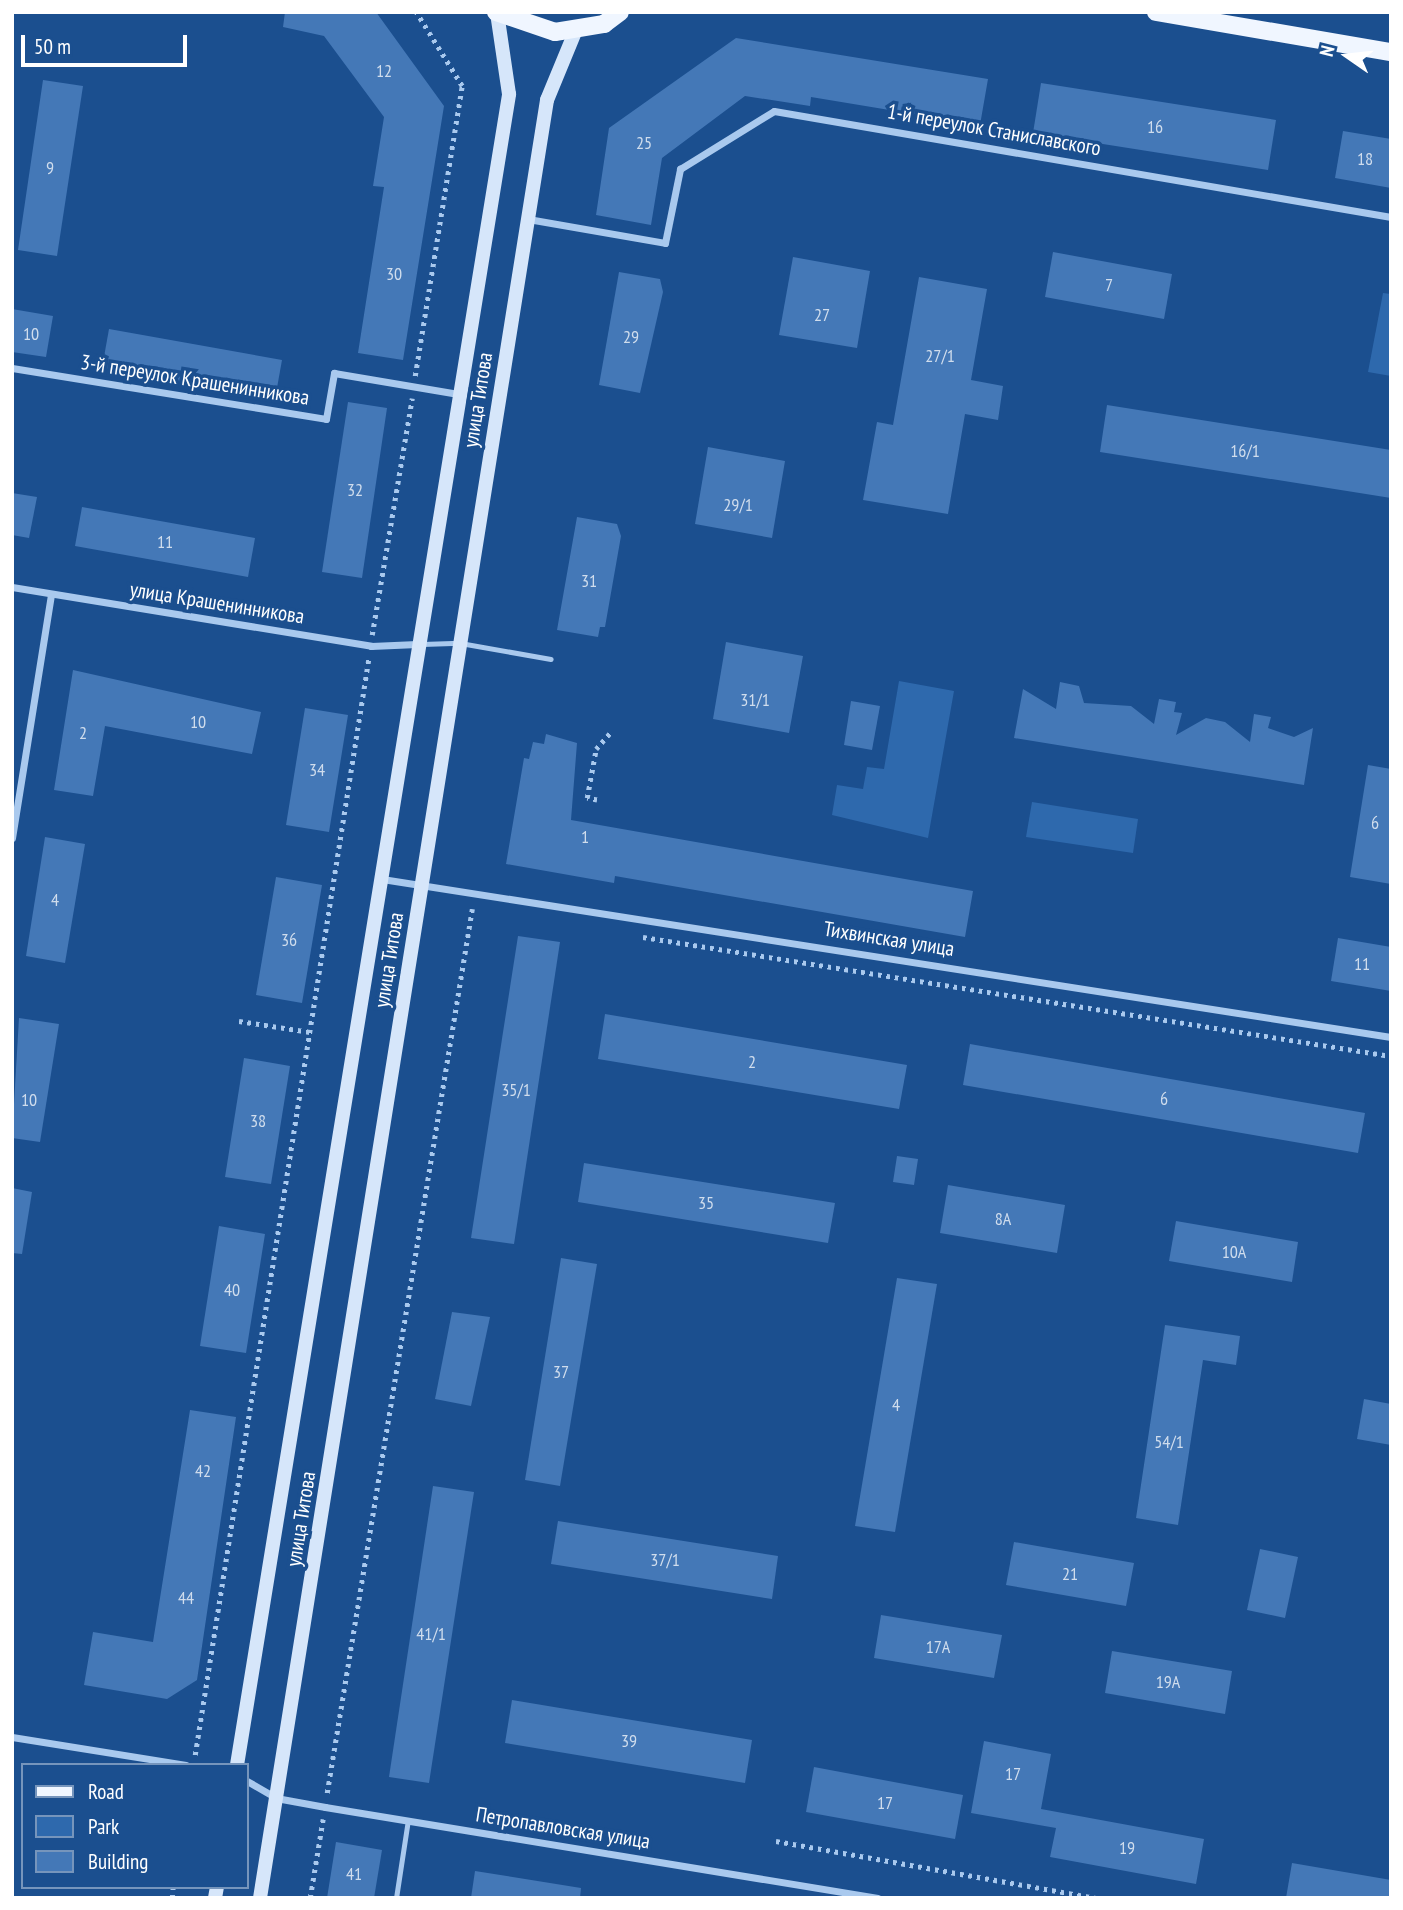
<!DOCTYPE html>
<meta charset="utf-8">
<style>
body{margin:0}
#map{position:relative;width:1403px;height:1910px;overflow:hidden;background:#1b4f8f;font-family:"PT Sans Narrow",sans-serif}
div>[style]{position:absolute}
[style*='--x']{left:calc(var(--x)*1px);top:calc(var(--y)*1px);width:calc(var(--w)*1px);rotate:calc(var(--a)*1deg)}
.green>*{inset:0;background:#2e69ad}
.building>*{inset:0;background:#4478b7}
.path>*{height:4.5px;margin-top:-2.25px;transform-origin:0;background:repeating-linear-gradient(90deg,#a9c9ee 0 3.5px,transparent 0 8.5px)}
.service>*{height:5px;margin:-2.5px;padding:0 2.5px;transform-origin:2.5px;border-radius:2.5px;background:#a9c9ee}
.minor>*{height:7px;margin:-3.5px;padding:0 3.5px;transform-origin:3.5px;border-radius:3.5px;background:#a9c9ee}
.secondary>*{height:14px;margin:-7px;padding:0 7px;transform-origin:7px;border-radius:7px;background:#d6e6fa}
.primary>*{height:18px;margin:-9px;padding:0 9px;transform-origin:9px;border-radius:9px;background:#f0f6ff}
span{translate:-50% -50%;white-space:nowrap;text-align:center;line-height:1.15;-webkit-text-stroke:7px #1b4f8f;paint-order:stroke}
.number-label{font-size:18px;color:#d0dded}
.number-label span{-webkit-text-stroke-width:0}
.street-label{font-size:21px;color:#fff}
.frame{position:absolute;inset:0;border:14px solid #fff;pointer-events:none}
.legend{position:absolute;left:21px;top:1763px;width:228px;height:126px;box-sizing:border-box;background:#1b4f8f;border:2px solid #7695bc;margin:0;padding:9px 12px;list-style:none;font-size:21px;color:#fff}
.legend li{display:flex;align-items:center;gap:14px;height:35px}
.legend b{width:35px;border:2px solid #7695bc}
.north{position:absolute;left:1312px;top:21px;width:70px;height:70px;-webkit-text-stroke:5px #1b4f8f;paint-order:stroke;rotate:284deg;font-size:19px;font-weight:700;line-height:28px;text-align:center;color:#fff}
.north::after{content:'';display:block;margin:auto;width:24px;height:32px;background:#fff;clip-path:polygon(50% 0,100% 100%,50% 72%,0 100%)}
.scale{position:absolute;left:21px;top:35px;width:166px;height:32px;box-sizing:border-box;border:4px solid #fff;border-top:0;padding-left:9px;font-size:21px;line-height:24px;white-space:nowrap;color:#fff;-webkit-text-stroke:5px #1b4f8f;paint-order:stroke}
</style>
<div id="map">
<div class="green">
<i style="clip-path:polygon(1383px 293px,1391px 294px,1391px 376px,1368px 372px)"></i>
<i style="clip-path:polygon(899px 681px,954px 691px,928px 838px,832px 815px,837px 785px,863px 789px,867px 767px,884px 769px)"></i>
<i style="clip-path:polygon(1032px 802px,1138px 819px,1133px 853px,1026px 837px)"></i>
</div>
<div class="building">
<i style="clip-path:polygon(285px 12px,376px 12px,444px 106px,403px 360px,358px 353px,384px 187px,373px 186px,384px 117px,324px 36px,283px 27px)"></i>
<i style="clip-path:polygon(736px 38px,988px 79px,980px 125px,811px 97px,810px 106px,745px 96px,662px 158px,651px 225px,596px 215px,609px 128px)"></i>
<i style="clip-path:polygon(43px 80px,83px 86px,57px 256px,18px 250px)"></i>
<i style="clip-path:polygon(1041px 83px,1276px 120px,1268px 170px,1033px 133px)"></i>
<i style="clip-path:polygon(1343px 131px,1391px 139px,1391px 188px,1335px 178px)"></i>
<i style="clip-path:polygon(1053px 252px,1172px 274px,1164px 319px,1045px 297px)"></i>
<i style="clip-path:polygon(793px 257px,870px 271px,857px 348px,779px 335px)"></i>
<i style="clip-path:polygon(619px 272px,660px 279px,663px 292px,640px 393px,599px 385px)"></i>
<i style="clip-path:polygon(919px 277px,987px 289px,971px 380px,1003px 386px,998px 420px,965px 414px,948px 514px,863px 500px,877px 422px,893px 425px)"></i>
<i style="clip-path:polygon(12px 309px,53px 316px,46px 357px,12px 352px)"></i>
<i style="clip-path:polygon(109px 329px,282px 360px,275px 399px,102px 368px)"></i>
<i style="clip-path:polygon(348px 402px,387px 408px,362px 578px,322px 572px)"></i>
<i style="clip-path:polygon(1107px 405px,1391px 450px,1391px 498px,1100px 452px)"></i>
<i style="clip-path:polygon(708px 447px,785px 461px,772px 538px,695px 524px)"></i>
<i style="clip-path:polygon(12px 493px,37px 497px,29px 538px,12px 535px)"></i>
<i style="clip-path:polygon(82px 507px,255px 538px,248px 577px,75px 546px)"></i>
<i style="clip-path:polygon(577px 517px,617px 524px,621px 536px,605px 627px,600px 627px,598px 637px,557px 630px)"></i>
<i style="clip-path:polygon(726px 642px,803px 656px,789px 733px,713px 719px)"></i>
<i style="clip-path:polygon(73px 670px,261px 712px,252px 754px,105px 726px,93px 796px,54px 790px)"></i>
<i style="clip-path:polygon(1060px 682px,1079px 686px,1084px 703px,1131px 706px,1154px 724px,1159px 699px,1176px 702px,1174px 712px,1182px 713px,1176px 735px,1206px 718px,1225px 722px,1250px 742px,1254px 714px,1271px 717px,1268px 728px,1294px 737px,1313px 728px,1304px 785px,1014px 738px,1023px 689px,1056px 709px)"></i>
<i style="clip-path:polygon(851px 701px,880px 706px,872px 750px,844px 745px)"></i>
<i style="clip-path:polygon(305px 708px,348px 715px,329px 832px,286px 825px)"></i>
<i style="clip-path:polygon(546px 734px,577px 743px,571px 820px,973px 891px,965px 937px,615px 876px,614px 883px,506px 864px,524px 758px,529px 759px,533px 742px,544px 744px)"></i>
<i style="clip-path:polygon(1368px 765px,1391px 769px,1391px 884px,1350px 877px)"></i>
<i style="clip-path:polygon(45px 837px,85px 844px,65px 963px,26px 956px)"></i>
<i style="clip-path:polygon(276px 877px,322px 885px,302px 1003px,256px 995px)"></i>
<i style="clip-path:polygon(518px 936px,560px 942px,514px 1244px,471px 1238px)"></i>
<i style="clip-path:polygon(1338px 938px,1391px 947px,1391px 991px,1331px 981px)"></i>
<i style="clip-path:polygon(605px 1014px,907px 1065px,899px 1109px,598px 1059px)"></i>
<i style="clip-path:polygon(19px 1018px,59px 1024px,40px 1142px,12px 1138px)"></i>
<i style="clip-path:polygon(970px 1044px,1365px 1113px,1358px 1153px,963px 1085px)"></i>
<i style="clip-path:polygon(244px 1058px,290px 1066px,271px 1184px,225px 1177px)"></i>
<i style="clip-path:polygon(897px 1156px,918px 1159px,914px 1185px,893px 1182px)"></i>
<i style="clip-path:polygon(584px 1163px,835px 1203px,828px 1243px,578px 1202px)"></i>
<i style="clip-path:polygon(948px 1185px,1065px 1205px,1057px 1253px,940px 1233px)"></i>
<i style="clip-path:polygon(12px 1188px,32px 1192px,22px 1254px,12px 1253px)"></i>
<i style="clip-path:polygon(1176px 1221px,1298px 1242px,1292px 1282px,1169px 1261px)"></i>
<i style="clip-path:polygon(219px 1226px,265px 1234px,246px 1353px,200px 1346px)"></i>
<i style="clip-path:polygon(561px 1258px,597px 1264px,560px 1486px,525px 1480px)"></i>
<i style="clip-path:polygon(897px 1278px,937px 1284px,895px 1532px,855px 1526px)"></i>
<i style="clip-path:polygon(452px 1312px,490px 1317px,471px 1406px,435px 1399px)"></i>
<i style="clip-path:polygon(1165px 1325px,1240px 1336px,1236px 1365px,1203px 1360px,1178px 1525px,1136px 1518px)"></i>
<i style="clip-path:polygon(1364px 1399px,1391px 1404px,1391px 1445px,1357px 1439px)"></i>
<i style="clip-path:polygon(190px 1410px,236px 1417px,197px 1680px,167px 1699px,84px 1685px,93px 1632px,153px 1642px)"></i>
<i style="clip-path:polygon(433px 1486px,474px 1492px,429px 1783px,389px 1777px)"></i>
<i style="clip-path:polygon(558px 1521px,778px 1556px,772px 1599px,551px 1564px)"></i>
<i style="clip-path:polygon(1014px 1542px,1134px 1563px,1126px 1606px,1006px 1585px)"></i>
<i style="clip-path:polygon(1260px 1549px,1298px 1557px,1285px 1618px,1247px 1610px)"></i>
<i style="clip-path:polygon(881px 1615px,1002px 1635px,994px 1678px,874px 1658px)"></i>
<i style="clip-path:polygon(1112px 1651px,1232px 1671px,1225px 1714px,1105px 1693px)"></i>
<i style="clip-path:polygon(512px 1700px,752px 1740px,745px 1783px,505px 1743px)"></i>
<i style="clip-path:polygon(984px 1741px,1051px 1754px,1041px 1809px,1204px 1839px,1196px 1884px,1050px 1857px,1056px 1828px,971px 1813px)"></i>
<i style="clip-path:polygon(814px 1767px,963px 1795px,955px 1839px,806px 1812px)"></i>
<i style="clip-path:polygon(336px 1842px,382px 1850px,374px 1898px,327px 1898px)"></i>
<i style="clip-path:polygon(1292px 1863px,1391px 1880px,1391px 1898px,1286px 1898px)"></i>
<i style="clip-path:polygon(475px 1871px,581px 1888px,580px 1898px,471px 1898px)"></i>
</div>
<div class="path">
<i style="--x:415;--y:376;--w:294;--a:-80.8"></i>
<i style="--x:462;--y:86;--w:87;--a:-121.9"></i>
<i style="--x:372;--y:635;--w:240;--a:-80.4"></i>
<i style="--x:597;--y:800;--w:10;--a:-169"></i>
<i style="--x:587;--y:798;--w:50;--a:-79.6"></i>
<i style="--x:596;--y:749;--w:23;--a:-49"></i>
<i style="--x:643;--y:937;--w:757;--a:9.04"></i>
<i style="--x:239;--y:1021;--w:72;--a:8.8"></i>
<i style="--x:195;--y:1755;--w:1112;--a:-81"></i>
<i style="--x:327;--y:1793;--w:896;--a:-80.68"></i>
<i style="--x:776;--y:1841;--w:325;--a:10.1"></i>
<i style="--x:172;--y:1898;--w:11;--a:-85"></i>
<i style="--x:310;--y:1898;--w:80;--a:-80.7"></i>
</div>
<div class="service">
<i style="--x:422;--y:644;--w:38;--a:-2"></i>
<i style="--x:460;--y:643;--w:92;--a:10"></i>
<i style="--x:396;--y:1898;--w:79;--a:-81.3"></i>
</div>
<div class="minor">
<i style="--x:528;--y:219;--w:139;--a:9.9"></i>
<i style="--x:665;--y:243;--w:76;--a:-78.5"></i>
<i style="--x:680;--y:169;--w:110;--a:-31.7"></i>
<i style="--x:774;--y:111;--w:626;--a:9.75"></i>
<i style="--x:12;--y:368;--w:318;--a:9.2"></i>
<i style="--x:326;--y:419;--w:47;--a:-80.1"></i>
<i style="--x:334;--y:373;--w:126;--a:9.6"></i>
<i style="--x:12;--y:587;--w:364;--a:9.3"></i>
<i style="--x:371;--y:646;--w:46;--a:-2.5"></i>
<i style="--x:12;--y:838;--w:247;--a:-80.9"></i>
<i style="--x:382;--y:879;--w:1021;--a:8.9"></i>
<i style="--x:12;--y:1737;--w:176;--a:9.1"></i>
<i style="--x:247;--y:1781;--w:34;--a:30"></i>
<i style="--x:276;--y:1798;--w:50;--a:10.4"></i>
<i style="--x:325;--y:1807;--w:560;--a:9.34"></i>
</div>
<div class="secondary">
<i style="--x:237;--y:1765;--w:1693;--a:-80.75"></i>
<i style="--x:509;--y:94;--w:82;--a:-98.4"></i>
<i style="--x:215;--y:1898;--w:11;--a:-80"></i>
<i style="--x:260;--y:1898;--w:1821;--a:-80.93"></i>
<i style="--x:547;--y:100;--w:74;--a:-67.6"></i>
</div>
<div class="primary">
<i style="--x:496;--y:12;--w:62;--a:18.7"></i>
<i style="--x:555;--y:32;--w:50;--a:-9.3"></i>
<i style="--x:604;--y:24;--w:20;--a:-37"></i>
<i style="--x:1156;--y:12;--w:238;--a:9.7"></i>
</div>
<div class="number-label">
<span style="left:384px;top:71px">12</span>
<span style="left:1155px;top:127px">16</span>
<span style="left:644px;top:143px">25</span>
<span style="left:1365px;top:159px">18</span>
<span style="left:50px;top:168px">9</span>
<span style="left:394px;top:274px">30</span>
<span style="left:1109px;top:285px">7</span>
<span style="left:822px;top:315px">27</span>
<span style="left:31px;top:334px">10</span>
<span style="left:631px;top:337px">29</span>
<span style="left:940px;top:356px">27/1</span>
<span style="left:1245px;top:451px">16/1</span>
<span style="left:355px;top:490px">32</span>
<span style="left:738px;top:505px">29/1</span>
<span style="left:165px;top:542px">11</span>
<span style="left:589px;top:581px">31</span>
<span style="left:755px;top:700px">31/1</span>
<span style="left:198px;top:722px">10</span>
<span style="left:83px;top:733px">2</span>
<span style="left:317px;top:770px">34</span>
<span style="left:1375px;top:823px">6</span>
<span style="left:585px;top:837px">1</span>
<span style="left:55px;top:900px">4</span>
<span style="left:289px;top:940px">36</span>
<span style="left:1362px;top:964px">11</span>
<span style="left:752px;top:1062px">2</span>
<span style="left:516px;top:1090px">35/1</span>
<span style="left:1164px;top:1099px">6</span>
<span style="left:29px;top:1100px">10</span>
<span style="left:258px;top:1121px">38</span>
<span style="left:706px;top:1203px">35</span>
<span style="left:1003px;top:1219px">8А</span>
<span style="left:1234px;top:1252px">10А</span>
<span style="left:232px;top:1290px">40</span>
<span style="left:561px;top:1372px">37</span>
<span style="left:896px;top:1405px">4</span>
<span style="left:1169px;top:1442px">54/1</span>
<span style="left:203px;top:1471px">42</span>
<span style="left:665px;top:1560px">37/1</span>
<span style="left:1070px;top:1574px">21</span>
<span style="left:186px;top:1598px">44</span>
<span style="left:431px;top:1634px">41/1</span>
<span style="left:938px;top:1647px">17А</span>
<span style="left:1168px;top:1682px">19А</span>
<span style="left:629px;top:1741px">39</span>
<span style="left:1013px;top:1774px">17</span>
<span style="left:885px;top:1803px">17</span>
<span style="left:1127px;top:1848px">19</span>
<span style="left:354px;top:1874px">41</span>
</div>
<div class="street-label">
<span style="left:994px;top:130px;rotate:10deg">1-й переулок Станиславского</span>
<span style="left:195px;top:380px;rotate:9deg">3-й переулок Крашенинникова</span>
<span style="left:478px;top:400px;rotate:-81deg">улица Титова</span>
<span style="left:217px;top:603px;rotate:9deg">улица Крашенинникова</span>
<span style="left:889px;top:939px;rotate:9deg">Тихвинская улица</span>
<span style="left:389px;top:960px;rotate:-81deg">улица Титова</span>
<span style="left:301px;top:1519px;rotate:-81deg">улица Титова</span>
<span style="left:563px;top:1828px;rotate:9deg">Петропавловская улица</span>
</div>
<div class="frame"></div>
<ul class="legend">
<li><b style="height:9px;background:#f0f6ff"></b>Road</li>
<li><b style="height:19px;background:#2e69ad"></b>Park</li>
<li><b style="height:19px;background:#4478b7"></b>Building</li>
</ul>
<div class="north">N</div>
<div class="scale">50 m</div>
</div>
